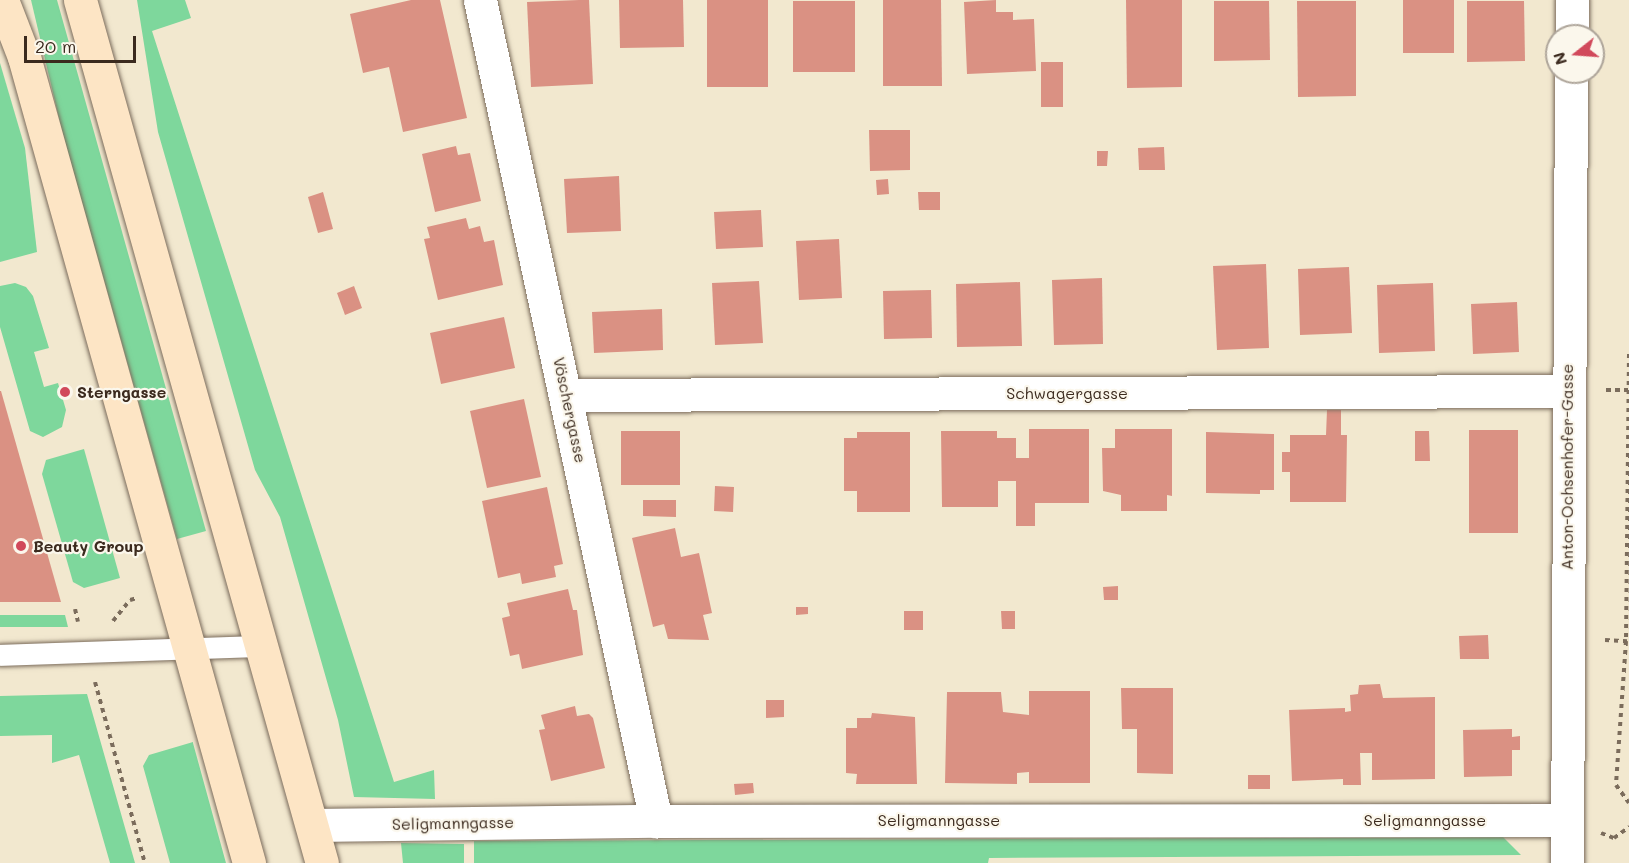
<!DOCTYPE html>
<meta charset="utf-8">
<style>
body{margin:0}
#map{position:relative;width:1629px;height:863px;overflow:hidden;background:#f2e8cf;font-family:Mali,sans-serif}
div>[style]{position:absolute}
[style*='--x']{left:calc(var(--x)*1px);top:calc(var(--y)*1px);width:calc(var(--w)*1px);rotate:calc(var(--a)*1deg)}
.green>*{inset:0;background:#7ed79c}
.building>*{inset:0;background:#da9183}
.path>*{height:4px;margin-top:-2px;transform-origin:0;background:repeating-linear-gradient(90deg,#7b6c5c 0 4.5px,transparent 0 9px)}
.roads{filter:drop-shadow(0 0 2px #7b6c5c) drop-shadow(0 0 2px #7b6c5c)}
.service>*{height:21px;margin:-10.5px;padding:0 10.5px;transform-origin:10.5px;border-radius:10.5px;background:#fff}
.minor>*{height:33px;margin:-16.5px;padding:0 16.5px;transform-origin:16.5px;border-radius:16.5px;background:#fff}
.secondary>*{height:33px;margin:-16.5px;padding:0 16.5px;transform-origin:16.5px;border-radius:16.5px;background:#fde5c5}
.dots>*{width:16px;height:16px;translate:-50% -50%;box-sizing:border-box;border:3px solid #fbf7ec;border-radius:50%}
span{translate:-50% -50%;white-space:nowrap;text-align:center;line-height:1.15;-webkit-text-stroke:4.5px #fbf7ec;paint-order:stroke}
.poi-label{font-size:16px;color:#3b2a1e;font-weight:700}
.left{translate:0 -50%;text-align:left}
.street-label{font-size:16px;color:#3b2a1e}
.north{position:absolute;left:1545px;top:24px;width:60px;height:60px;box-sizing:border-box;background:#fbf7ec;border:2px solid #aea59a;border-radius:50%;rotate:253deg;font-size:16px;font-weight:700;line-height:24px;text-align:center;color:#3b2a1e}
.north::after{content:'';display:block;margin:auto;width:21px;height:27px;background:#d1495b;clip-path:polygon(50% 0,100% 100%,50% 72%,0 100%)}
.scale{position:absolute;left:24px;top:36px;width:112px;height:27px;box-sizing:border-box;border:3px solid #3b2a1e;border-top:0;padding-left:8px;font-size:18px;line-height:21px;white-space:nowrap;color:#3b2a1e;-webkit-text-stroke:4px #fbf7ec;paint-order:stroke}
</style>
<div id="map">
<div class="green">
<i style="clip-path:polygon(31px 0,57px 0,206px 531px,177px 539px,62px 131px)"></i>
<i style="clip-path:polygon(137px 0,185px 0,191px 18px,152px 31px,394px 782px,434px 770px,435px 799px,354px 797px,338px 720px,280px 517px,255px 470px,158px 132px)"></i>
<i style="clip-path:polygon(0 63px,25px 148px,37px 252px,0 262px)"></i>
<i style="clip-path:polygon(15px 283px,26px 287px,33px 296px,49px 348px,34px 352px,44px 387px,58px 383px,66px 410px,62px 427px,43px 437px,30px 431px,0 327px,0 286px)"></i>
<i style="clip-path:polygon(84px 449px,120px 578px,84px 588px,73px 582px,42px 474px,46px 460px)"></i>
<i style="clip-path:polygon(0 615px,65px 615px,68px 627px,0 627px)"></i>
<i style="clip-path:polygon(87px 694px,135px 863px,110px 863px,79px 755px,52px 763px,52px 735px,0 736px,0 696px)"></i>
<i style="clip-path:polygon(193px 742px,193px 743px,226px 863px,170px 863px,143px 766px,149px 755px)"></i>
<i style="clip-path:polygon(1503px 837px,1521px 855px,989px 858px,988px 863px,474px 863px,474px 841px)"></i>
<i style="clip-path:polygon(401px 843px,464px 844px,464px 863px,403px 863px)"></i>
</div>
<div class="building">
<i style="clip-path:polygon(411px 0,440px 0,467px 118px,403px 132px,389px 67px,363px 73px,350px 14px)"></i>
<i style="clip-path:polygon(579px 0,589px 0,593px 84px,531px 87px,527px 2px)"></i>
<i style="clip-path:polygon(619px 0,683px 0,684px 47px,620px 48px)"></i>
<i style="clip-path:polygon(707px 0,768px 0,768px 87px,707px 87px)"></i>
<i style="clip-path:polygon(883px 0,941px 0,942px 86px,883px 86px)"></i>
<i style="clip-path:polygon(996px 0,996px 12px,1013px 12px,1013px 20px,1034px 19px,1036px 71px,967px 74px,964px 2px)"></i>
<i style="clip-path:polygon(1126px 0,1182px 0,1182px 87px,1127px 88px)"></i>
<i style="clip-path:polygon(1403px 0,1454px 0,1454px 53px,1403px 53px)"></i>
<i style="clip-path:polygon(793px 1px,855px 1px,855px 72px,793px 72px)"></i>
<i style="clip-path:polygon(1214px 1px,1269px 1px,1270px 60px,1214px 61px)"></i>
<i style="clip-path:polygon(1297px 1px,1356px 1px,1356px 96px,1298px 97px)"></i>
<i style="clip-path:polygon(1467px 1px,1524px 1px,1525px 61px,1467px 62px)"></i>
<i style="clip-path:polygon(1041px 62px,1063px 62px,1063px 107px,1041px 107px)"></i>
<i style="clip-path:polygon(869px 130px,910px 130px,910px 170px,870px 171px)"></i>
<i style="clip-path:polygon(456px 146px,458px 155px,470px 153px,481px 201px,435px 212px,422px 154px)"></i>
<i style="clip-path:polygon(1164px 147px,1165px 170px,1139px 170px,1138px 148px)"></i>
<i style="clip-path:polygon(1097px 151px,1108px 151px,1107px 166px,1097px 166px)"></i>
<i style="clip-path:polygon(619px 176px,621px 231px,567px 233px,564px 179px)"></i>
<i style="clip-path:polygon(888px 179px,889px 194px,877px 195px,876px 180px)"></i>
<i style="clip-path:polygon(323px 192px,333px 229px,318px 233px,308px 197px)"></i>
<i style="clip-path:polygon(918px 192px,940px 192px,940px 210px,919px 210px)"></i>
<i style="clip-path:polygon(761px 210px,763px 247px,716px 249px,714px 212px)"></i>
<i style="clip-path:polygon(466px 218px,469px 229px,480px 226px,484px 242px,494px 240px,503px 285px,438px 300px,424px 239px,430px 238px,427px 227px)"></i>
<i style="clip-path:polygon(839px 239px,842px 298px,799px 300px,796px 241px)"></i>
<i style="clip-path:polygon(1266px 264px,1269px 348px,1217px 350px,1213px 266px)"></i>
<i style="clip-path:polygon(1349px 267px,1352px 333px,1300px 335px,1298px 269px)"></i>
<i style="clip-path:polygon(1102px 278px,1103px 344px,1054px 345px,1052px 280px)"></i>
<i style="clip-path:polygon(759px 281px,763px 343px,715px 345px,712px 283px)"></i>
<i style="clip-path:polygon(1020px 282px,1022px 346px,957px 347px,956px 284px)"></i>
<i style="clip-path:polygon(1433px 283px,1435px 351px,1379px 353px,1377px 285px)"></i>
<i style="clip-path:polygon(354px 286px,362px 308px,345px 315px,337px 293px)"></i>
<i style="clip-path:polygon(931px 290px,932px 338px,884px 339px,883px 291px)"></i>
<i style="clip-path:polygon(1517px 302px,1519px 352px,1473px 354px,1471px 304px)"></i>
<i style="clip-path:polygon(662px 309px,663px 350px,594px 353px,592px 312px)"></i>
<i style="clip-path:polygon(504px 317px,515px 368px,441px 384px,430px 333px)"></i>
<i style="clip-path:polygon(0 391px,1px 391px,61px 602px,0 602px)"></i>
<i style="clip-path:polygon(524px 399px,541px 477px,487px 488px,470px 411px)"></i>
<i style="clip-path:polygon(1327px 410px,1341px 410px,1341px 435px,1347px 435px,1346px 502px,1290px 502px,1290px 472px,1282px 472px,1282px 452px,1290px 452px,1290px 435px,1326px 435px)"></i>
<i style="clip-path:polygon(1029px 429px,1089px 429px,1089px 503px,1035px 503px,1035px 526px,1016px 526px,1016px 481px,998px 481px,998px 507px,942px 507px,941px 431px,997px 431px,997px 438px,1016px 438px,1016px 458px,1029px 458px)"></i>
<i style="clip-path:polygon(1115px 429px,1172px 429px,1172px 496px,1167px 495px,1167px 511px,1121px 511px,1121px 495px,1103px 491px,1102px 448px,1115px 448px)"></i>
<i style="clip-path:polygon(1469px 430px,1518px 430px,1518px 533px,1469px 533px)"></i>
<i style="clip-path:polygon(621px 431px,680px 431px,680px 485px,621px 485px)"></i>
<i style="clip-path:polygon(1415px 431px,1429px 431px,1430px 461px,1415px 461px)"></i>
<i style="clip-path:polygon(857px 432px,910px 432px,910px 512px,857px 512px,857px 491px,844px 491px,844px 438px,857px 438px)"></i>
<i style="clip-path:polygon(1206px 432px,1274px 434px,1274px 490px,1260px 490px,1260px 494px,1206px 493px)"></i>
<i style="clip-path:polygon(715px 486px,734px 487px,733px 512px,714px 511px)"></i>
<i style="clip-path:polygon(547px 487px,563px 564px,554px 566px,556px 577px,522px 584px,520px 573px,498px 578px,482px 501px)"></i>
<i style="clip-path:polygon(643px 500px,676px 500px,676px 517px,643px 516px)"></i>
<i style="clip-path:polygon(675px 528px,681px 557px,699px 553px,712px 613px,703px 615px,709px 640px,668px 639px,664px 624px,653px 627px,632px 538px)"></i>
<i style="clip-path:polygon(1118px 586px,1118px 600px,1104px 600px,1103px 587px)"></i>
<i style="clip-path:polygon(568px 589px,573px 610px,577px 610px,583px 655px,522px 669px,519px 654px,510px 656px,502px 618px,510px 616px,507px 603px)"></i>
<i style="clip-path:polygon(796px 607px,808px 607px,808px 614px,796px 615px)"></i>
<i style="clip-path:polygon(904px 611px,923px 611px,923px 630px,904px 630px)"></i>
<i style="clip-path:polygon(1001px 611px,1015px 611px,1015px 629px,1002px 629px)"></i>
<i style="clip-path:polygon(1488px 635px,1489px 659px,1460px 659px,1459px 636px)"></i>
<i style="clip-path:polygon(1380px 684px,1383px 698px,1435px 697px,1435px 779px,1372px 780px,1372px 753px,1360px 753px,1361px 785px,1343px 785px,1343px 779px,1292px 781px,1289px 710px,1345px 708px,1345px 712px,1351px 711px,1350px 695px,1358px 694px,1359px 685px)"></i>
<i style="clip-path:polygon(1121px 688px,1173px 688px,1173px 774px,1137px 773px,1137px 729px,1122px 729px)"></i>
<i style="clip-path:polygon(1029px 691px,1090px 691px,1090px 783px,1029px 783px,1029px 772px,1017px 773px,1017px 784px,945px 783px,947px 692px,1001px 692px,1003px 712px,1029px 715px)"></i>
<i style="clip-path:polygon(766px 700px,784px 700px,784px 717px,766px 718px)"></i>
<i style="clip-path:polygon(575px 706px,577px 716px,589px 714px,593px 718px,605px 768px,551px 781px,539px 730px,545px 729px,541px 715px)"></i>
<i style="clip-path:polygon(872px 713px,915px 717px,917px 784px,856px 784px,857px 774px,846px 773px,846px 728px,857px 728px,857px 718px,871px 718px)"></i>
<i style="clip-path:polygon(1512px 729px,1512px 737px,1520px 736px,1520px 750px,1512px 750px,1512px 776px,1464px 777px,1463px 730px)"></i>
<i style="clip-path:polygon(1248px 775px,1270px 775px,1270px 789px,1248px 789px)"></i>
<i style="clip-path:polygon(753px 783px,754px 793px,735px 795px,734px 784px)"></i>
</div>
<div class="path">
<i style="--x:1629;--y:354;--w:287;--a:90.6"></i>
<i style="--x:1626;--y:641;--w:144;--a:94"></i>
<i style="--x:1616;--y:785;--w:22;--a:54"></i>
<i style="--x:1606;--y:390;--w:22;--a:0"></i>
<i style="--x:75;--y:609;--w:13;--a:77"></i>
<i style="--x:113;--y:621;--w:27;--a:-51"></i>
<i style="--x:130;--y:600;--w:7;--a:-16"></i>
<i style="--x:1605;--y:640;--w:22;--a:3"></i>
<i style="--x:95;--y:682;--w:188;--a:74.6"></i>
<i style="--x:1601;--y:833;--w:14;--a:21"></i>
<i style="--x:1614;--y:838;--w:19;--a:-36"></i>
</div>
<div class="roads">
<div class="service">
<i style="--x:0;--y:655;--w:262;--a:-2"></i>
</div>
<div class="minor">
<i style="--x:480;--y:0;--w:840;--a:77.9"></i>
<i style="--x:1572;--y:36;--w:36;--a:-90"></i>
<i style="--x:568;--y:395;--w:999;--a:-0.23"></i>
<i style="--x:312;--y:825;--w:344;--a:-0.7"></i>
<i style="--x:656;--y:821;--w:911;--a:-0.06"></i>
<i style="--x:1567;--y:863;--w:791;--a:-89.71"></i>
</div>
<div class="secondary">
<i style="--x:2;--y:0;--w:61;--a:68.9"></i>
<i style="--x:24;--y:57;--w:837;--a:74.4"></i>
<i style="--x:80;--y:0;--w:896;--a:74.34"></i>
</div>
</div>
<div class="dots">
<i style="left:65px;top:392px;background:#d1495b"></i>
<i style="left:21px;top:546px;background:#d1495b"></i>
</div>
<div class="poi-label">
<span class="left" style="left:77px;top:392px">Sterngasse</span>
<span class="left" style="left:33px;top:546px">Beauty Group</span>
</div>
<div class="street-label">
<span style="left:1067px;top:393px">Schwagergasse</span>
<span style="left:570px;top:410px;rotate:78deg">Vöschergasse</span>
<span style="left:1567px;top:467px;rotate:-90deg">Anton-Ochsenhofer-Gasse</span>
<span style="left:939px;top:820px">Seligmanngasse</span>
<span style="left:1425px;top:820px">Seligmanngasse</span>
<span style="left:453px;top:823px;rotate:-1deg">Seligmanngasse</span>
</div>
<div class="north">N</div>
<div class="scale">20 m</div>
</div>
